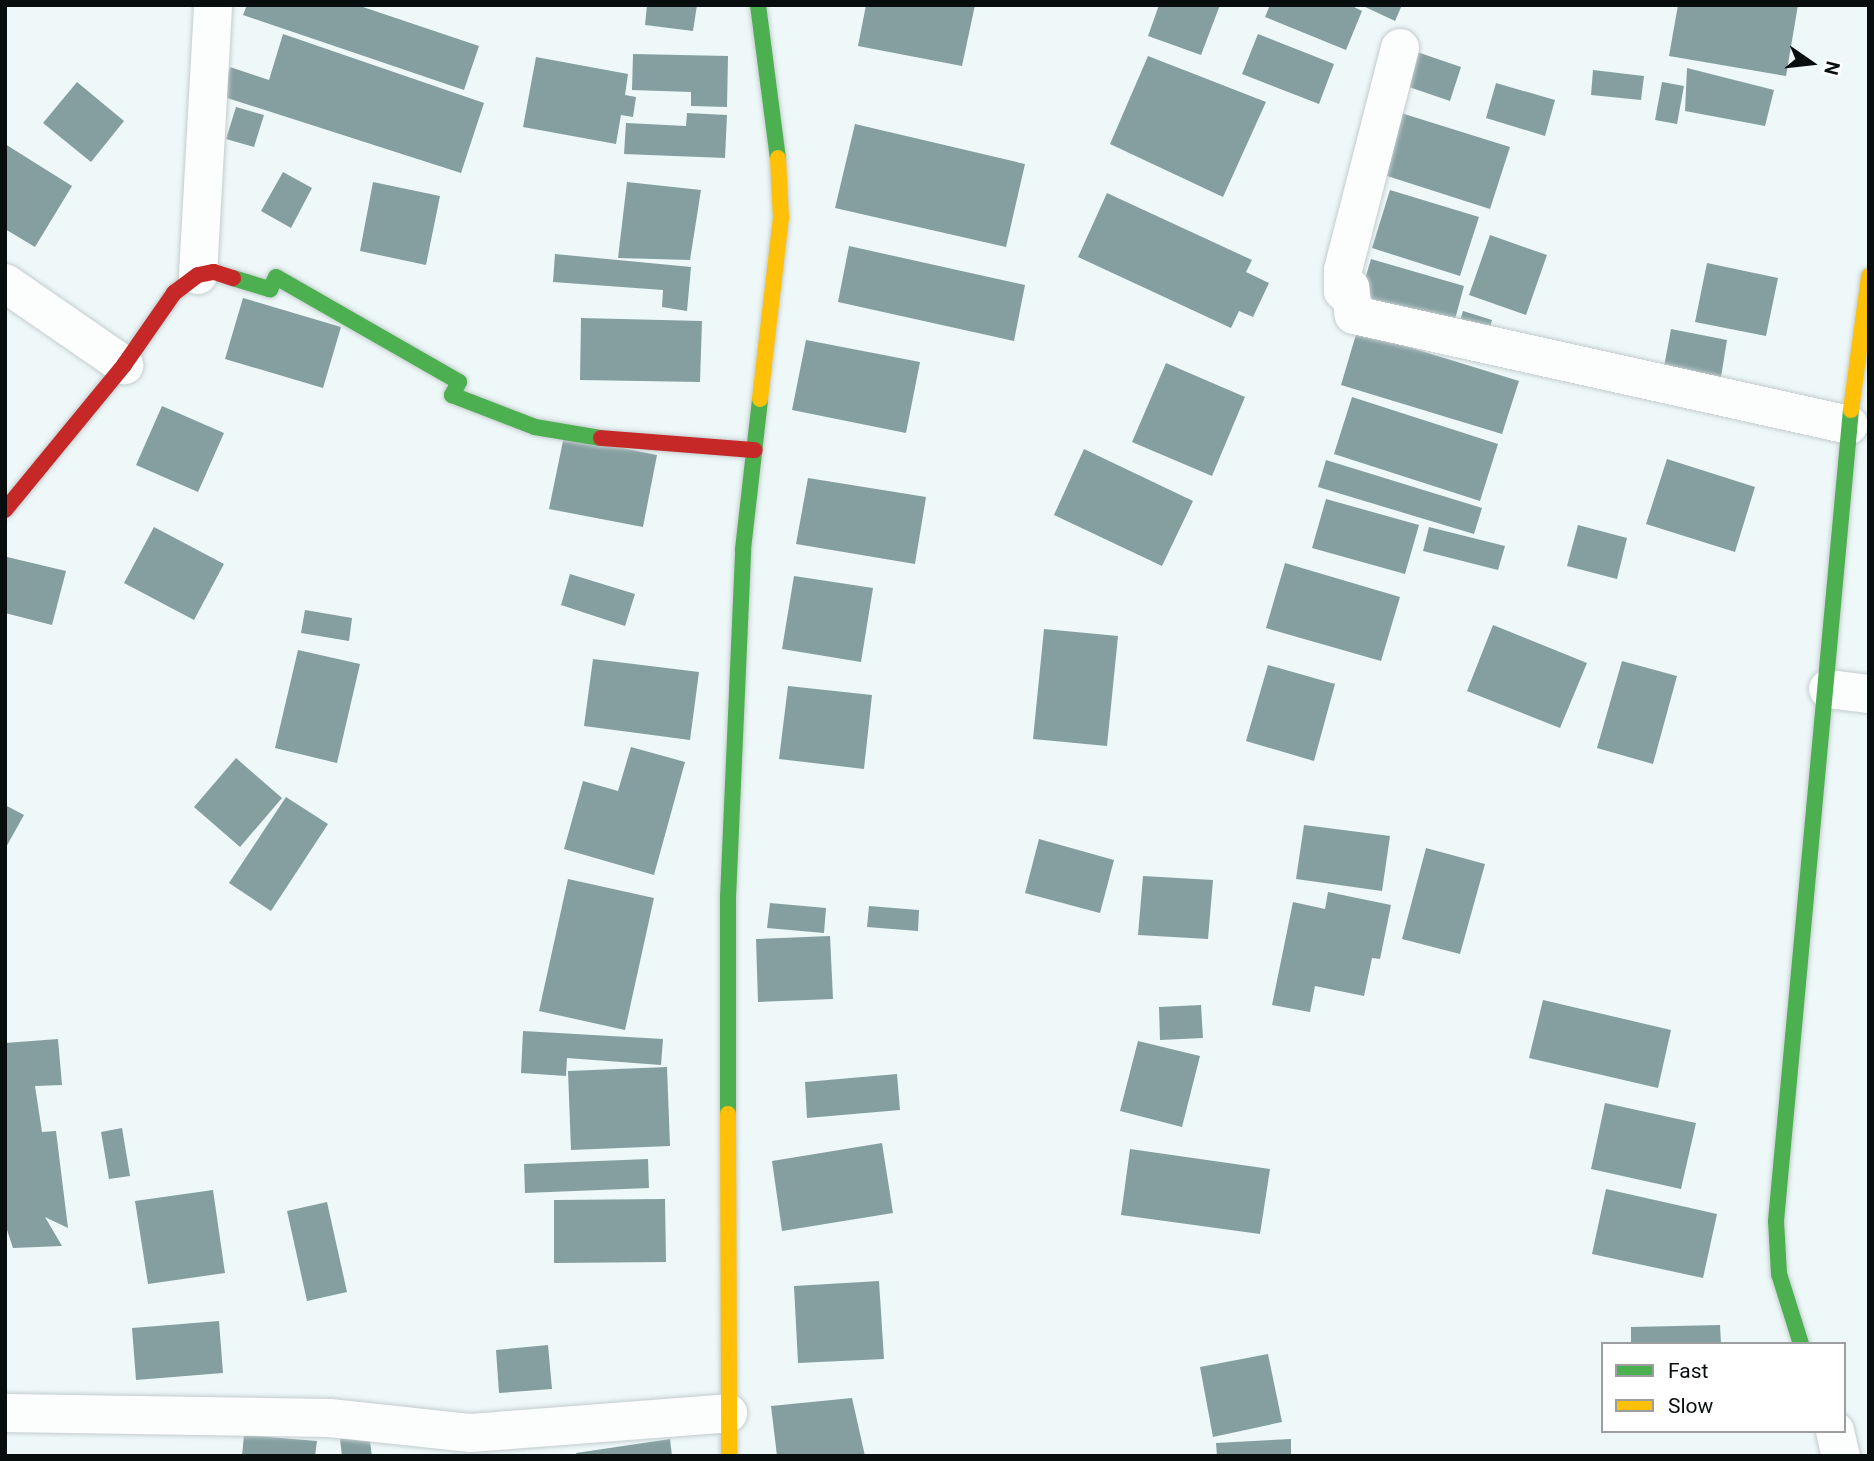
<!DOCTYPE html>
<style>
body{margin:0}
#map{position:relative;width:1874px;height:1461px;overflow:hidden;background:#eef8f9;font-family:Roboto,sans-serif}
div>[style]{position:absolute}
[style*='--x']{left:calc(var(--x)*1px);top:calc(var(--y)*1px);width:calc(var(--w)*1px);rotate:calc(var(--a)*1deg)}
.building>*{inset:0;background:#859fa1}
.roads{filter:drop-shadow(0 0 2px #c4cccd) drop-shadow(0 0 2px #c4cccd)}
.street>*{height:38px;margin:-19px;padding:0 19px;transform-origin:19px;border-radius:19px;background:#fcfefe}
.fast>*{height:16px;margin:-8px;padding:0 8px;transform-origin:8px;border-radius:8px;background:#4caf50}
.slow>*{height:16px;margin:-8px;padding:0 8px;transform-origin:8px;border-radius:8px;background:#ffc107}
.jam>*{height:16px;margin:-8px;padding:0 8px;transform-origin:8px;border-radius:8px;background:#c62828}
span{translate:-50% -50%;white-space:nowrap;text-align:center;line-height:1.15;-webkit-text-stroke:6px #fff;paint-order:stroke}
.frame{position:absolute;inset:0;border:7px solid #080d0e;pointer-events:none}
.legend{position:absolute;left:1601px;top:1342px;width:245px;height:91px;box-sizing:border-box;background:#fff;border:2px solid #9c9e9f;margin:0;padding:9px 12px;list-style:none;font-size:21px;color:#080d0e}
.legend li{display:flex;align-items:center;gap:14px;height:35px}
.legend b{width:35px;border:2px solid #9c9e9f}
.north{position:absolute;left:1776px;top:28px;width:70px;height:70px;-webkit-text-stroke:5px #fff;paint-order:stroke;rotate:104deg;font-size:19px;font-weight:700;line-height:28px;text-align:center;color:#080d0e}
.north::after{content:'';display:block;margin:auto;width:24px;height:32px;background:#080d0e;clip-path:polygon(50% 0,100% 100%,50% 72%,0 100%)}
</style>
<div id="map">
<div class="building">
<i style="clip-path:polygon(247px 5px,357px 5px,479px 46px,464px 90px,243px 15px)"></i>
<i style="clip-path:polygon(647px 5px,697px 5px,693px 31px,645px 25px)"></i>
<i style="clip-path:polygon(866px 5px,975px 5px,962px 66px,858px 46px)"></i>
<i style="clip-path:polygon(1159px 5px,1220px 5px,1201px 55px,1148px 36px)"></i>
<i style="clip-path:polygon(1270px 5px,1350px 5px,1362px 11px,1346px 50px,1265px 17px)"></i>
<i style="clip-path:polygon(1361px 5px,1402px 5px,1395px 21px)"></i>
<i style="clip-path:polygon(1678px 5px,1798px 5px,1786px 76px,1669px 56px)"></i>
<i style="clip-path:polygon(283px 34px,484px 103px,461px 173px,221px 96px,230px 67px,269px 80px)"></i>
<i style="clip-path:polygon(1258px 34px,1334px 64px,1319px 104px,1242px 74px)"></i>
<i style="clip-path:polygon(1417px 52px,1461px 67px,1450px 101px,1406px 86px)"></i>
<i style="clip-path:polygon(633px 54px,728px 56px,727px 107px,691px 106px,691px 92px,632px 90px)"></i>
<i style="clip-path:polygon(1148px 56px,1266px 102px,1223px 197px,1110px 144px)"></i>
<i style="clip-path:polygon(536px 57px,628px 74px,625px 95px,636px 97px,633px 117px,621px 115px,616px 144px,523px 127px)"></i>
<i style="clip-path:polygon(1687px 68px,1774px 90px,1765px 126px,1685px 111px)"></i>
<i style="clip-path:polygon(1593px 70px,1644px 76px,1641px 100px,1591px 95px)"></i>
<i style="clip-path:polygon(77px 82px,124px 121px,91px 162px,43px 123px)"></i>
<i style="clip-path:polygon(1662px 82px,1684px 86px,1677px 124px,1655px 120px)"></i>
<i style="clip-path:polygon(1496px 83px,1555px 100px,1545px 136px,1486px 118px)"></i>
<i style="clip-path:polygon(236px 107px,264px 115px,254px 147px,226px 139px)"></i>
<i style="clip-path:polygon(687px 113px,727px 115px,725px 158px,624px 154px,626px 123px,686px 126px)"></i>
<i style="clip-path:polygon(1401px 113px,1510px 147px,1490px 209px,1381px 174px)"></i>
<i style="clip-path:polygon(855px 124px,1025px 164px,1006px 247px,835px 208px)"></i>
<i style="clip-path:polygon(5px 144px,72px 186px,35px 247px,5px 229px)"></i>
<i style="clip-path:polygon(283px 172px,312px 188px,291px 228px,261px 211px)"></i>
<i style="clip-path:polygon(373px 182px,440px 196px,426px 265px,360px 251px)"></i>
<i style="clip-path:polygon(627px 182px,701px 190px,690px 260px,618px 258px)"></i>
<i style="clip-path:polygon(1390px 190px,1479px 217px,1460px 276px,1372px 248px)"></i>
<i style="clip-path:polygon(1107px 193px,1252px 260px,1246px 272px,1269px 283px,1253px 317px,1239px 311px,1231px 328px,1078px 257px)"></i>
<i style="clip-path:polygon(1490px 235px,1547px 255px,1526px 315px,1469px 295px)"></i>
<i style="clip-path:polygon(849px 246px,1025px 285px,1014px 341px,838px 302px)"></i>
<i style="clip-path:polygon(555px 254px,691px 267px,687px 311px,662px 307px,663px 290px,553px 282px)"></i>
<i style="clip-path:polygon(1371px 259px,1464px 286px,1454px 323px,1360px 296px)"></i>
<i style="clip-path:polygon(1707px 263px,1778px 278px,1766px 336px,1695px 322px)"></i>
<i style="clip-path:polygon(243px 298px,341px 327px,323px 388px,225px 359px)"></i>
<i style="clip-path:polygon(1463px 311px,1492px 320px,1487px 339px,1457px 330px)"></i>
<i style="clip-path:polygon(581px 318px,702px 321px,700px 382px,580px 380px)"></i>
<i style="clip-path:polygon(1671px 329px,1727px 340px,1721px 377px,1664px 367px)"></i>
<i style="clip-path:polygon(1357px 331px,1519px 381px,1502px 434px,1341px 385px)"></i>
<i style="clip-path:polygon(806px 340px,920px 362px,906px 433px,792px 410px)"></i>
<i style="clip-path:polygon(1166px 363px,1245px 397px,1212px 476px,1132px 442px)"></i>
<i style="clip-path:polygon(1352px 397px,1498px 444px,1480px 501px,1334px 454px)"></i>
<i style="clip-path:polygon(162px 406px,224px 433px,198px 492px,136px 465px)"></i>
<i style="clip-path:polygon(564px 436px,657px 455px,643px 527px,549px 509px)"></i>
<i style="clip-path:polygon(1084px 449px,1193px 501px,1162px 566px,1054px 515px)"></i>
<i style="clip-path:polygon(1667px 459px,1755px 487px,1735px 552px,1646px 524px)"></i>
<i style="clip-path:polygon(1326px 460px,1482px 508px,1474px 534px,1318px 487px)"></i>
<i style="clip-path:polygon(808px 478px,926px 497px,915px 564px,796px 544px)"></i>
<i style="clip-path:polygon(1326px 499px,1419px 525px,1405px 574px,1312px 548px)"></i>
<i style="clip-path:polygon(1578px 525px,1627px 538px,1617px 579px,1567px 566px)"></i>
<i style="clip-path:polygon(154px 527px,224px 564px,194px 620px,124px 583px)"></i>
<i style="clip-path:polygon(1429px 527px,1505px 546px,1498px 570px,1423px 551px)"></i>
<i style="clip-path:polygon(7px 557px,66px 571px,52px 625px,5px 613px)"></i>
<i style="clip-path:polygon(1285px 563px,1400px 597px,1381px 661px,1266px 628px)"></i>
<i style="clip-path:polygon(570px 574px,635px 594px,625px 626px,561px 605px)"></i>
<i style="clip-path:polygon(794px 576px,873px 588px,861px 662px,782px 649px)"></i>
<i style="clip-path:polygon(305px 610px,352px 618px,349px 641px,301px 633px)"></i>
<i style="clip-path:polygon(1493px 625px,1587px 663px,1560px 728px,1467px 691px)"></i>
<i style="clip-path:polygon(1044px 629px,1118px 636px,1107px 746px,1033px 739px)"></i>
<i style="clip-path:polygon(298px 650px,360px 664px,337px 763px,275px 748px)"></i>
<i style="clip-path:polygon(593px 659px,699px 672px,690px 740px,584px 726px)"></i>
<i style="clip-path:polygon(1622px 661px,1677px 676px,1653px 764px,1597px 748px)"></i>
<i style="clip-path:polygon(1268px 665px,1335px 684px,1314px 761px,1246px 741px)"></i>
<i style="clip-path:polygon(788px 686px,872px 695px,864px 769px,779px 759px)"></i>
<i style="clip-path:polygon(631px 747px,685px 762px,654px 875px,564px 849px,583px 781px,618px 791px)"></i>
<i style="clip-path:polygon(236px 758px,282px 798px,240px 847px,194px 807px)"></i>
<i style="clip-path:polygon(286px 797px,328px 824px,271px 911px,229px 883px)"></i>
<i style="clip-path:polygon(5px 805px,24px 815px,5px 849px)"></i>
<i style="clip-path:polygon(1304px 825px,1390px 836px,1382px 891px,1296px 879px)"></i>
<i style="clip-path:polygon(1039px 839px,1114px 860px,1100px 913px,1025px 893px)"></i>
<i style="clip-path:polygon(1426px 848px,1485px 864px,1460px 954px,1402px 939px)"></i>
<i style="clip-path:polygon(1143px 876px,1213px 880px,1208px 939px,1138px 935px)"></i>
<i style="clip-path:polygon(568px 879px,654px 898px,625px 1030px,539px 1011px)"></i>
<i style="clip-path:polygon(1328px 892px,1391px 905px,1380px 959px,1372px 958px,1364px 996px,1315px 986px,1310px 1012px,1272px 1005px,1293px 902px,1325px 909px)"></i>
<i style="clip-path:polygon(770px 903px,826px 908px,824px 933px,767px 928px)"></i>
<i style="clip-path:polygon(869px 906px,919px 910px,918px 931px,867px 927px)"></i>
<i style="clip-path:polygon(830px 936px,833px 999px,758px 1002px,756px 939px)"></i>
<i style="clip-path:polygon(1543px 1000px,1671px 1030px,1658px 1088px,1529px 1058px)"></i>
<i style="clip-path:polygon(1201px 1005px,1203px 1038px,1160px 1040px,1159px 1007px)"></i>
<i style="clip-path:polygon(523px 1031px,663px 1039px,661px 1065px,567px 1058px,566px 1076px,521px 1073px)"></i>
<i style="clip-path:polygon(58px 1039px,62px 1085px,35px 1086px,42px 1132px,56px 1131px,68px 1228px,45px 1217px,62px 1246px,13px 1248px,5px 1224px,5px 1043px)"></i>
<i style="clip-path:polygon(1138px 1041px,1200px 1056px,1182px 1127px,1120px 1111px)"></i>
<i style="clip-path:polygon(667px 1067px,670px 1146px,571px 1150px,568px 1071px)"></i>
<i style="clip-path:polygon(897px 1074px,900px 1110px,807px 1118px,805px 1082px)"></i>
<i style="clip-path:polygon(1605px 1103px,1696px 1123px,1681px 1189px,1591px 1169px)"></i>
<i style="clip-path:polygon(122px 1128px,130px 1176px,109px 1179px,101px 1132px)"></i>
<i style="clip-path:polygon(882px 1143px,893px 1213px,782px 1231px,772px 1161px)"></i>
<i style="clip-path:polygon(1130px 1149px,1270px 1169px,1260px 1234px,1121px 1215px)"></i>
<i style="clip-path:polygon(648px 1159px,649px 1188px,525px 1193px,524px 1164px)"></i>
<i style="clip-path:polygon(1606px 1189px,1717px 1214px,1703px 1278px,1592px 1254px)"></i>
<i style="clip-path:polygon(213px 1190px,225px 1273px,148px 1284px,135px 1201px)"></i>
<i style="clip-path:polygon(665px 1199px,666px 1262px,554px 1263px,554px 1200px)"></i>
<i style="clip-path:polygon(327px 1202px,347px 1292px,307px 1301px,287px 1211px)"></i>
<i style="clip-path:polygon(879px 1281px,884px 1359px,798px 1363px,794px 1286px)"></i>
<i style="clip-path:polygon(219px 1321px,223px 1373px,136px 1380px,132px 1328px)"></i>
<i style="clip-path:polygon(1720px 1325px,1721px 1344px,1631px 1344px,1631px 1327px)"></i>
<i style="clip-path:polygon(548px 1345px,552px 1389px,499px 1393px,496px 1350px)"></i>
<i style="clip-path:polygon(1268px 1354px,1282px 1422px,1213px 1437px,1200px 1367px)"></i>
<i style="clip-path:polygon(852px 1398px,865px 1456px,777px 1456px,771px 1406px)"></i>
<i style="clip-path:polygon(244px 1435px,317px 1441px,315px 1456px,242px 1456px)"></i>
<i style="clip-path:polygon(369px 1435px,372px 1456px,342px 1456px,340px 1439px)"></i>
<i style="clip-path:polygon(670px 1439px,672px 1456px,577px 1456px,576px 1453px)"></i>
<i style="clip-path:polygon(1291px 1439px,1291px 1456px,1217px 1456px,1216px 1443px)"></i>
</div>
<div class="roads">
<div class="street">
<i style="--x:1400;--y:48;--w:229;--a:104.4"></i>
<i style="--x:1343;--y:270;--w:21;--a:90"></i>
<i style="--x:1343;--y:291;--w:8;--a:-23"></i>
<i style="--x:1350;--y:288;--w:27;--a:82"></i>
<i style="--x:1354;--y:315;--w:507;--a:12.53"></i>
<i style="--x:198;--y:275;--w:270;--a:-86.8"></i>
<i style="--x:5;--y:283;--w:145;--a:34.6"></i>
<i style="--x:1828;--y:689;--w:41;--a:7"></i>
<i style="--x:5;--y:1413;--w:325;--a:0.9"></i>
<i style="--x:330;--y:1418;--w:142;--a:6.1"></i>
<i style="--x:471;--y:1433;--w:258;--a:-4.4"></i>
<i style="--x:1835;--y:1431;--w:26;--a:77"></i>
</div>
<div class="fast">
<i style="--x:758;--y:5;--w:154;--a:82.6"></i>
<i style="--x:233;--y:278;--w:39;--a:17"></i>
<i style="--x:270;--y:289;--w:13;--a:-63"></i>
<i style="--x:276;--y:277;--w:211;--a:29.8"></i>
<i style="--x:459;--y:382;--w:15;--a:118"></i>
<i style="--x:452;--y:395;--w:89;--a:21.1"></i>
<i style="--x:535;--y:427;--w:67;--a:9.5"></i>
<i style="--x:728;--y:1114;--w:216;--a:-90"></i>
<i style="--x:728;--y:898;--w:349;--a:-87.5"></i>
<i style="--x:743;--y:549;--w:151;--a:-83.5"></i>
<i style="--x:1801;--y:1344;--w:73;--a:-107.4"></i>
<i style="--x:1779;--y:1274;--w:53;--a:-93.2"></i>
<i style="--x:1776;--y:1221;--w:814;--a:-84.72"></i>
</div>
<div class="slow">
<i style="--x:760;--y:399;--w:182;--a:-83.4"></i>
<i style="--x:781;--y:218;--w:60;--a:-92.9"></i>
<i style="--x:1851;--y:410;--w:135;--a:-82.3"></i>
<i style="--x:728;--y:1114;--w:342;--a:89.8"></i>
</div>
<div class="jam">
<i style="--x:601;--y:438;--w:154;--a:4.5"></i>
<i style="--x:5;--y:510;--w:188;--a:-50.6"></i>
<i style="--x:124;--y:365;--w:88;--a:-55.2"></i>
<i style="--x:174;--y:293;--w:30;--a:-37"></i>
<i style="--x:198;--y:275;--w:16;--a:-11"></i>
<i style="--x:214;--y:272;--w:20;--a:18"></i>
</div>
</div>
<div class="frame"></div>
<ul class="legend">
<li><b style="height:9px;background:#4caf50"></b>Fast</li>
<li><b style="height:9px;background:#ffc107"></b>Slow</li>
</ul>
<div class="north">N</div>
</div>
